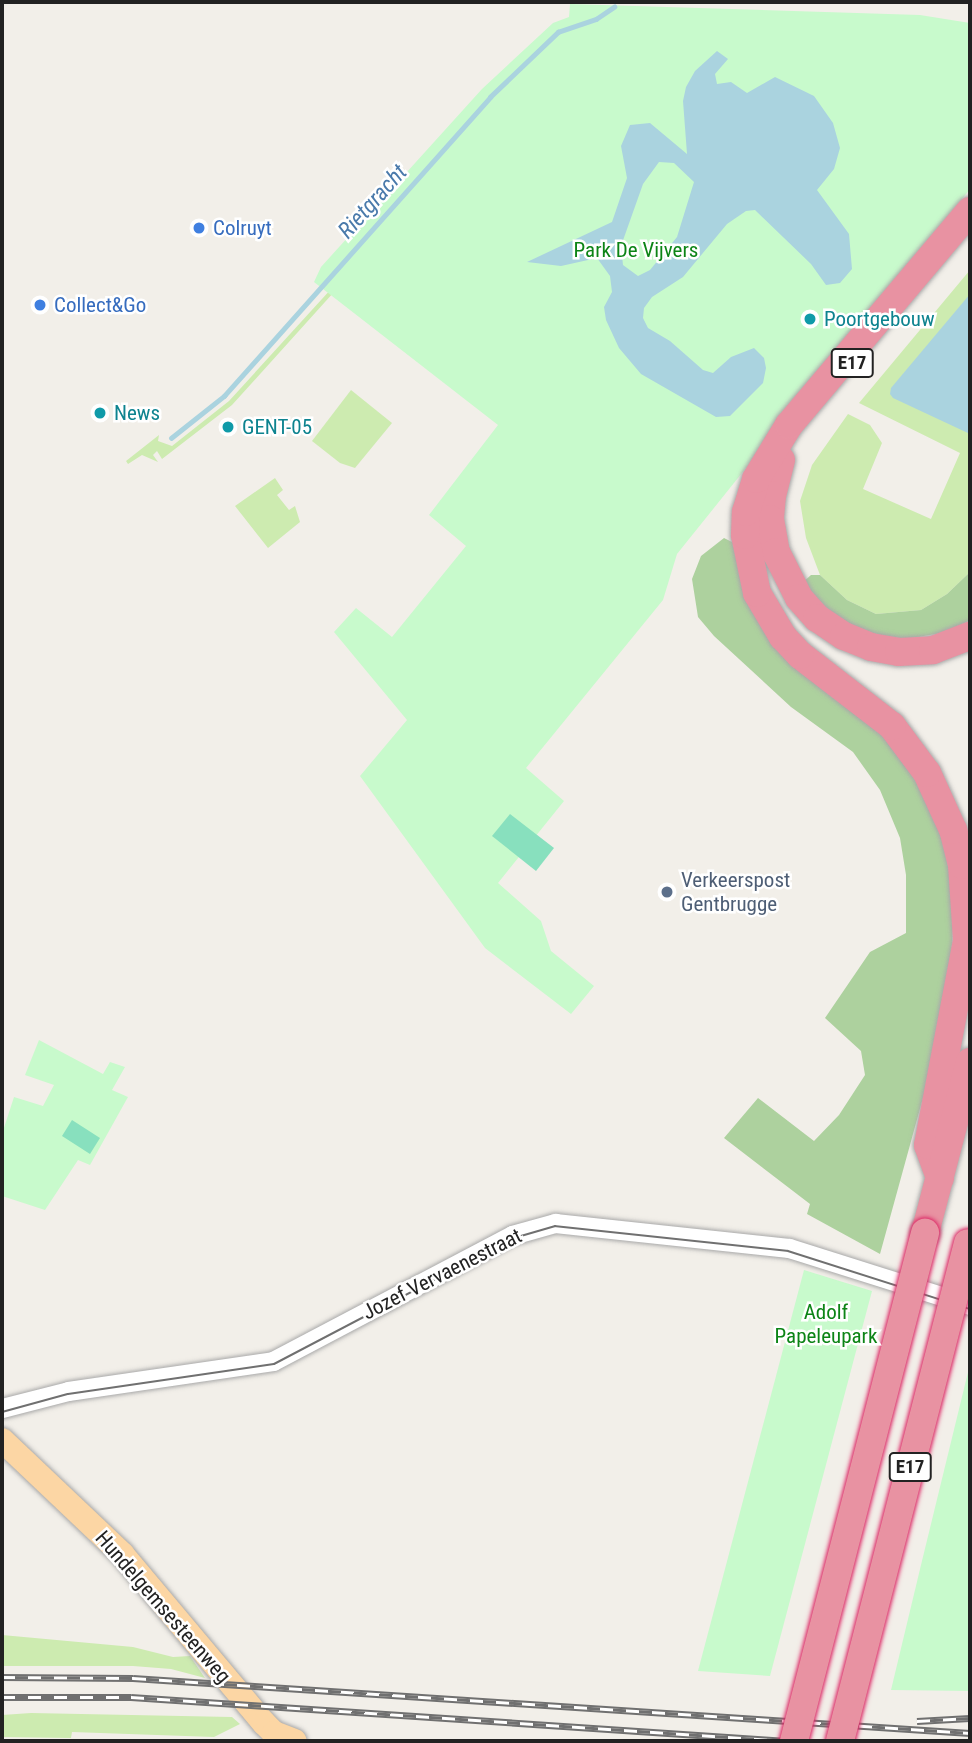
<!DOCTYPE html>
<style>
body{margin:0}
#map{position:relative;width:972px;height:1743px;overflow:hidden;background:#f2efe9;font-family:"Roboto Condensed",sans-serif}
div>[style]{position:absolute}
[style*='--x']{left:calc(var(--x)*1px);top:calc(var(--y)*1px);width:calc(var(--w)*1px);rotate:calc(var(--a)*1deg)}
.grass>*{inset:0;background:#cdebb0}
.forest>*{inset:0;background:#add19e}
.park>*{inset:0;background:#c8facc}
.pitch>*{inset:0;background:#88e0be}
.water>*{inset:0;background:#aad3df}
.stream>*{height:4.5px;margin:-2.25px;padding:0 2.25px;transform-origin:2.25px;border-radius:2.25px;background:#aad3df}
.roads{filter:drop-shadow(0 0 2px #a9a9a9) drop-shadow(0 0 2px #a9a9a9)}
.minor>*{height:19px;margin:-9.5px;padding:0 9.5px;transform-origin:9.5px;border-radius:9.5px;background:#fff}
.major>*{height:24px;margin:-12px;padding:0 12px;transform-origin:12px;border-radius:12px;background:#fcd6a4}
.highway>*{height:28px;margin:-14px;padding:0 14px;transform-origin:14px;border-radius:14px;background:#e892a2}
.tram>*{height:2px;margin:-1px;padding:0 1px;transform-origin:1px;border-radius:1px;background:#707070}
.rail>*{height:7px;margin-top:-3.5px;transform-origin:0;background:repeating-linear-gradient(90deg,#fff 0 13px,#707070 0 26px);box-sizing:border-box;border-block:2px solid #707070}
.bridges{filter:drop-shadow(0 0 2px #dc2a67) drop-shadow(0 0 2px #dc2a67)}
.highway-bridge>*{height:28px;margin:-14px;padding:0 14px;transform-origin:14px;border-radius:14px;background:#e892a2}
.dots>*{width:19px;height:19px;translate:-50% -50%;box-sizing:border-box;border:4px solid #fff;border-radius:50%}
span{translate:-50% -50%;white-space:nowrap;text-align:center;line-height:1.15;-webkit-text-stroke:5px #fff;paint-order:stroke}
.shield-label span{padding:2px 5px;background:#fff;border:2px solid;border-radius:5px;-webkit-text-stroke-width:0}
.shield-label{font-size:19px;color:#222;font-weight:700}
.shop-label{font-size:21px;color:#366cbe}
.left{translate:0 -50%;text-align:left}
.park-label{font-size:21px;color:#0c8416}
.culture-label{font-size:21px;color:#0d838f}
.service-label{font-size:21px;color:#4e5e75}
.street-label{font-size:21px;color:#222}
.water-label{font-size:23px;color:#4a7aab;font-style:italic}
.frame{position:absolute;inset:0;border:4px solid #222;pointer-events:none}
</style>
<div id="map">
<div class="grass">
<i style="clip-path:polygon(970px 270px,970px 572px,947px 594px,921px 610px,876px 614px,847px 600px,820px 575px,806px 538px,800px 501px,812px 465px,848px 414px,870px 425px,882px 443px,863px 489px,931px 519px,960px 453px,859px 403px)"></i>
<i style="clip-path:polygon(332px 288px,334px 292px,232px 405px,162px 459px,157px 451px,153px 455px,158px 462px,142px 455px,128px 464px,126px 461px,159px 435px,158px 441px,172px 446px,229px 401px)"></i>
<i style="clip-path:polygon(351px 390px,392px 423px,355px 468px,340px 463px,312px 441px)"></i>
<i style="clip-path:polygon(275px 478px,283px 490px,277px 495px,289px 510px,295px 506px,300px 522px,268px 548px,235px 506px)"></i>
<i style="clip-path:polygon(2px 1635px,133px 1647px,173px 1657px,190px 1656px,205px 1678px,171px 1669px,133px 1666px,2px 1666px)"></i>
<i style="clip-path:polygon(31px 1713px,232px 1717px,240px 1724px,214px 1737px,72px 1732px,71px 1738px,2px 1737px,2px 1715px)"></i>
</div>
<div class="forest">
<i style="clip-path:polygon(724px 538px,738px 545px,751px 600px,892px 742px,937px 813px,954px 895px,952px 943px,943px 1025px,880px 1254px,807px 1214px,810px 1204px,724px 1138px,758px 1098px,814px 1141px,839px 1115px,865px 1075px,861px 1051px,825px 1018px,870px 952px,906px 933px,906px 875px,900px 838px,880px 790px,853px 752px,791px 707px,714px 636px,698px 617px,692px 579px,701px 556px)"></i>
<i style="clip-path:polygon(970px 572px,970px 620px,947px 632px,906px 639px,871px 634px,834px 617px,802px 583px,811px 575px,820px 575px,847px 600px,876px 614px,921px 610px,947px 594px)"></i>
</div>
<div class="park">
<i style="clip-path:polygon(570px 4px,920px 15px,970px 23px,970px 189px,677px 554px,663px 600px,526px 768px,564px 801px,498px 883px,541px 921px,551px 951px,594px 986px,571px 1014px,485px 948px,360px 776px,407px 720px,334px 632px,356px 608px,392px 637px,466px 546px,429px 515px,498px 425px,314px 282px,321px 267px,482px 89px,553px 23px,569px 17px)"></i>
<i style="clip-path:polygon(39px 1040px,103px 1074px,110px 1062px,125px 1067px,112px 1090px,128px 1097px,90px 1165px,78px 1160px,45px 1210px,2px 1196px,2px 1134px,14px 1097px,43px 1106px,54px 1085px,25px 1075px)"></i>
<i style="clip-path:polygon(804px 1270px,872px 1291px,770px 1676px,698px 1671px)"></i>
<i style="clip-path:polygon(970px 1364px,970px 1691px,891px 1690px,921px 1565px)"></i>
</div>
<div class="pitch">
<i style="clip-path:polygon(510px 814px,554px 848px,536px 871px,492px 836px)"></i>
<i style="clip-path:polygon(72px 1120px,100px 1138px,90px 1154px,62px 1136px)"></i>
</div>
<div class="water">
<i style="clip-path:polygon(evenodd,717px 51px,728px 59px,715px 74px,717px 84px,731px 82px,747px 93px,775px 77px,814px 96px,833px 123px,840px 148px,834px 169px,817px 190px,849px 234px,852px 269px,840px 283px,826px 285px,811px 264px,755px 210px,746px 211px,727px 224px,683px 277px,652px 297px,644px 308px,643px 318px,648px 328px,670px 341px,703px 370px,713px 373px,731px 357px,754px 348px,764px 358px,766px 368px,763px 383px,730px 416px,716px 417px,641px 374px,619px 348px,606px 320px,604px 307px,612px 292px,610px 276px,597px 258px,561px 266px,527px 262px,612px 222px,627px 178px,621px 146px,630px 125px,650px 123px,687px 154px,683px 101px,686px 87px,695px 71px,717px 51px,659px 162px,674px 163px,694px 182px,677px 237px,650px 270px,638px 276px,623px 265px,621px 246px,643px 184px,659px 162px)"></i>
<i style="clip-path:polygon(970px 294px,970px 434px,893px 398px,890px 394px,891px 388px)"></i>
</div>
<div class="stream">
<i style="--x:171;--y:438;--w:68;--a:-38.4"></i>
<i style="--x:224;--y:396;--w:400;--a:-48.3"></i>
<i style="--x:490;--y:97;--w:94;--a:-43.7"></i>
<i style="--x:558;--y:32;--w:40;--a:-18.9"></i>
<i style="--x:596;--y:19;--w:22;--a:-34"></i>
</div>
<div class="roads">
<div class="minor">
<i style="--x:2;--y:1408;--w:68;--a:-14.4"></i>
<i style="--x:68;--y:1391;--w:207;--a:-8.3"></i>
<i style="--x:273;--y:1361;--w:270;--a:-27.8"></i>
<i style="--x:512;--y:1235;--w:45;--a:-15.6"></i>
<i style="--x:555;--y:1223;--w:235;--a:6.1"></i>
<i style="--x:789;--y:1248;--w:190;--a:17.5"></i>
</div>
<div class="major">
<i style="--x:2;--y:1440;--w:166;--a:43.5"></i>
<i style="--x:122;--y:1554;--w:221;--a:50"></i>
<i style="--x:264;--y:1723;--w:14;--a:45"></i>
<i style="--x:274;--y:1733;--w:22;--a:21"></i>
</div>
<div class="highway">
<i style="--x:781;--y:460;--w:36;--a:104"></i>
<i style="--x:772;--y:495;--w:24;--a:95"></i>
<i style="--x:770;--y:519;--w:34;--a:80"></i>
<i style="--x:776;--y:552;--w:51;--a:63.4"></i>
<i style="--x:799;--y:598;--w:27;--a:48"></i>
<i style="--x:817;--y:618;--w:32;--a:34"></i>
<i style="--x:844;--y:636;--w:29;--a:22"></i>
<i style="--x:871;--y:647;--w:28;--a:10"></i>
<i style="--x:899;--y:652;--w:34;--a:-3"></i>
<i style="--x:933;--y:650;--w:40;--a:-21"></i>
<i style="--x:940;--y:1178;--w:35;--a:-110"></i>
<i style="--x:928;--y:1145;--w:209;--a:-79.2"></i>
<i style="--x:967;--y:940;--w:75;--a:-93.8"></i>
<i style="--x:962;--y:865;--w:36;--a:-104"></i>
<i style="--x:953;--y:830;--w:63;--a:-114.5"></i>
<i style="--x:927;--y:773;--w:59;--a:-126.7"></i>
<i style="--x:892;--y:726;--w:116;--a:-142.3"></i>
<i style="--x:800;--y:655;--w:25;--a:-133"></i>
<i style="--x:783;--y:637;--w:51;--a:-120.6"></i>
<i style="--x:757;--y:593;--w:59;--a:-101.7"></i>
<i style="--x:745;--y:535;--w:23;--a:-88"></i>
<i style="--x:746;--y:512;--w:34;--a:-73"></i>
<i style="--x:756;--y:479;--w:63;--a:-58.6"></i>
<i style="--x:789;--y:425;--w:280;--a:-49.8"></i>
<i style="--x:925;--y:1233;--w:177;--a:-75.3"></i>
</div>
</div>
<div class="tram">
<i style="--x:2;--y:1412;--w:68;--a:-15.3"></i>
<i style="--x:68;--y:1394;--w:208;--a:-8.3"></i>
<i style="--x:274;--y:1364;--w:271;--a:-27.7"></i>
<i style="--x:514;--y:1238;--w:43;--a:-16.3"></i>
<i style="--x:555;--y:1226;--w:234;--a:6.1"></i>
<i style="--x:788;--y:1251;--w:191;--a:17.7"></i>
</div>
<div class="rail">
<i style="--x:2;--y:1677;--w:131;--a:0.4"></i>
<i style="--x:133;--y:1678;--w:839;--a:3.76"></i>
<i style="--x:2;--y:1697;--w:129;--a:0"></i>
<i style="--x:131;--y:1697;--w:658;--a:3.83"></i>
<i style="--x:917;--y:1721;--w:53;--a:-3.2"></i>
</div>
<div class="bridges">
<div class="highway-bridge">
<i style="--x:794;--y:1741;--w:525;--a:-75.54"></i>
<i style="--x:840;--y:1741;--w:514;--a:-75.59"></i>
</div>
</div>
<div class="dots">
<i style="left:199px;top:228px;background:#3f7fe0"></i>
<i style="left:40px;top:305px;background:#3f7fe0"></i>
<i style="left:810px;top:319px;background:#0f9aa8"></i>
<i style="left:100px;top:413px;background:#0f9aa8"></i>
<i style="left:228px;top:427px;background:#0f9aa8"></i>
<i style="left:667px;top:892px;background:#5c6f8a"></i>
</div>
<div class="shield-label">
<span style="left:852px;top:363px">E17</span>
<span style="left:910px;top:1467px">E17</span>
</div>
<div class="shop-label">
<span class="left" style="left:213px;top:228px">Colruyt</span>
<span class="left" style="left:54px;top:305px">Collect&amp;Go</span>
</div>
<div class="park-label">
<span style="left:636px;top:250px">Park De Vijvers</span>
<span style="left:826px;top:1324px">Adolf<br>Papeleupark</span>
</div>
<div class="culture-label">
<span class="left" style="left:824px;top:319px">Poortgebouw</span>
<span class="left" style="left:114px;top:413px">News</span>
<span class="left" style="left:242px;top:427px">GENT-05</span>
</div>
<div class="service-label">
<span class="left" style="left:681px;top:892px">Verkeerspost<br>Gentbrugge</span>
</div>
<div class="street-label">
<span style="left:442px;top:1274px;rotate:-27deg">Jozef Vervaenestraat</span>
<span style="left:163px;top:1607px;rotate:49deg">Hundelgemsesteenweg</span>
</div>
<div class="water-label">
<span style="left:373px;top:202px;rotate:-48deg">Rietgracht</span>
</div>
<div class="frame"></div>
</div>
